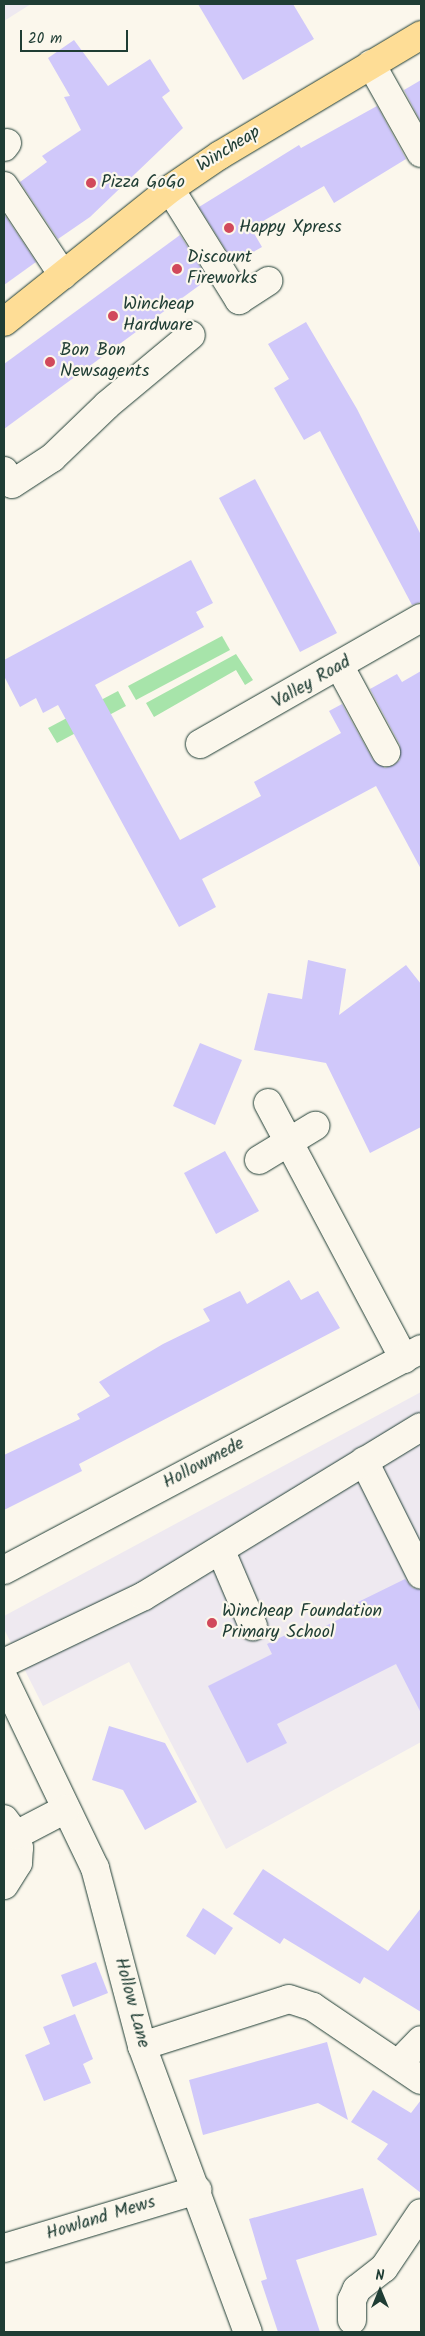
<!DOCTYPE html>
<style>
body{margin:0}
#map{position:relative;width:425px;height:2336px;overflow:hidden;background:#fbf7ec;font-family:Kalam,sans-serif}
div>[style]{position:absolute}
[style*='--x']{left:calc(var(--x)*1px);top:calc(var(--y)*1px);width:calc(var(--w)*1px);rotate:calc(var(--a)*1deg)}
.built>*{inset:0;background:#eee9f0}
.green>*{inset:0;background:#a7e4aa}
.building>*{inset:0;background:#d0c8fa}
.roads{filter:drop-shadow(0 0 1px #1f3d34) drop-shadow(0 0 1px #1f3d34)}
.minor>*{height:28px;margin:-14px;padding:0 14px;transform-origin:14px;border-radius:14px;background:#fbf7ec}
.highway>*{height:28px;margin:-14px;padding:0 14px;transform-origin:14px;border-radius:14px;background:#fedd96}
.dots>*{width:14px;height:14px;translate:-50% -50%;box-sizing:border-box;border:2px solid #fbf7ec;border-radius:50%}
span{translate:-50% -50%;white-space:nowrap;text-align:center;line-height:1.15;-webkit-text-stroke:4.5px #fbf7ec;paint-order:stroke}
.street-label{font-size:18px;color:#1f3d34}
.poi-label{font-size:18px;color:#1f3d34}
.left{translate:0 -50%;text-align:left}
.frame{position:absolute;inset:0;border:5px solid #1f3d34;pointer-events:none}
.north{position:absolute;left:355px;top:2266px;width:50px;height:50px;-webkit-text-stroke:4px #fbf7ec;paint-order:stroke;rotate:0deg;font-size:14px;font-weight:700;line-height:20px;text-align:center;color:#1f3d34}
.north::after{content:'';display:block;margin:auto;width:18px;height:22px;background:#1f3d34;clip-path:polygon(50% 0,100% 100%,50% 72%,0 100%)}
.scale{position:absolute;left:20px;top:30px;width:108px;height:22px;box-sizing:border-box;border:2px solid #1f3d34;border-top:0;padding-left:6px;font-size:15px;line-height:18px;white-space:nowrap;color:#1f3d34;-webkit-text-stroke:4px #fbf7ec;paint-order:stroke}
</style>
<div id="map">
<div class="built">
<i style="clip-path:polygon(4px 4px,31px 4px,4px 21px)"></i>
<i style="clip-path:polygon(421px 1392px,421px 1742px,226px 1849px,129px 1662px,43px 1706px,4px 1629px,4px 1616px)"></i>
</div>
<div class="green">
<i style="clip-path:polygon(222px 636px,230px 650px,136px 700px,128px 686px)"></i>
<i style="clip-path:polygon(236px 654px,253px 680px,245px 685px,236px 670px,154px 717px,146px 703px)"></i>
<i style="clip-path:polygon(118px 691px,126px 706px,57px 743px,48px 728px)"></i>
</div>
<div class="building">
<i style="clip-path:polygon(198px 4px,293px 4px,314px 39px,243px 80px)"></i>
<i style="clip-path:polygon(74px 40px,108px 86px,150px 59px,170px 91px,162px 97px,183px 128px,90px 217px,58px 239px,20px 182px,47px 162px,42px 156px,81px 130px,64px 97px,70px 96px,48px 58px)"></i>
<i style="clip-path:polygon(421px 80px,421px 122px,404px 90px)"></i>
<i style="clip-path:polygon(377px 106px,406px 159px,334px 203px,324px 186px,251px 228px,262px 247px,234px 263px,199px 207px,299px 145px,301px 148px)"></i>
<i style="clip-path:polygon(4px 214px,36px 262px,4px 285px)"></i>
<i style="clip-path:polygon(180px 235px,208px 279px,4px 429px,4px 364px)"></i>
<i style="clip-path:polygon(306px 322px,357px 409px,421px 535px,421px 602px,412px 605px,320px 431px,304px 440px,274px 388px,289px 379px,268px 344px)"></i>
<i style="clip-path:polygon(255px 479px,337px 633px,300px 652px,219px 498px)"></i>
<i style="clip-path:polygon(191px 560px,213px 603px,196px 612px,204px 627px,95px 685px,180px 840px,261px 796px,254px 782px,341px 733px,329px 711px,342px 704px,373px 760px,385px 768px,394px 765px,400px 760px,400px 745px,370px 689px,397px 674px,402px 682px,421px 671px,421px 869px,376px 786px,202px 879px,216px 907px,179px 927px,58px 705px,43px 713px,36px 698px,20px 707px,4px 676px,4px 660px)"></i>
<i style="clip-path:polygon(308px 960px,346px 969px,339px 1015px,406px 965px,421px 984px,421px 1127px,370px 1153px,326px 1063px,254px 1050px,268px 993px,302px 999px)"></i>
<i style="clip-path:polygon(200px 1043px,242px 1060px,215px 1125px,173px 1106px)"></i>
<i style="clip-path:polygon(225px 1151px,259px 1211px,216px 1234px,184px 1173px)"></i>
<i style="clip-path:polygon(289px 1280px,301px 1300px,318px 1291px,340px 1328px,79px 1464px,82px 1471px,4px 1510px,4px 1455px,80px 1419px,77px 1414px,110px 1396px,99px 1382px,163px 1344px,210px 1321px,203px 1309px,240px 1291px,247px 1304px)"></i>
<i style="clip-path:polygon(405px 1579px,412px 1588px,421px 1590px,421px 1713px,396px 1664px,277px 1724px,287px 1743px,247px 1763px,208px 1686px,272px 1654px,267px 1644px,298px 1629px,302px 1638px,353px 1612px,350px 1606px)"></i>
<i style="clip-path:polygon(109px 1726px,165px 1743px,197px 1802px,145px 1830px,123px 1790px,92px 1780px)"></i>
<i style="clip-path:polygon(263px 1869px,388px 1951px,421px 1908px,421px 2012px,364px 1977px,360px 1984px,284px 1938px,280px 1944px,233px 1914px)"></i>
<i style="clip-path:polygon(203px 1908px,233px 1928px,215px 1955px,186px 1936px)"></i>
<i style="clip-path:polygon(96px 1962px,108px 1993px,73px 2007px,61px 1975px)"></i>
<i style="clip-path:polygon(75px 2014px,93px 2059px,83px 2064px,91px 2083px,44px 2101px,25px 2055px,50px 2044px,43px 2027px)"></i>
<i style="clip-path:polygon(327px 2042px,348px 2120px,318px 2103px,203px 2135px,189px 2080px)"></i>
<i style="clip-path:polygon(373px 2090px,411px 2113px,421px 2100px,421px 2193px,377px 2159px,388px 2144px,351px 2122px)"></i>
<i style="clip-path:polygon(363px 2188px,377px 2235px,296px 2260px,320px 2332px,278px 2332px,261px 2281px,267px 2279px,249px 2219px)"></i>
</div>
<div class="roads">
<div class="minor">
<i style="--x:371;--y:64;--w:102;--a:60.7"></i>
<i style="--x:4;--y:147;--w:5;--a:-53"></i>
<i style="--x:4;--y:186;--w:107;--a:56.5"></i>
<i style="--x:170;--y:189;--w:131;--a:58.1"></i>
<i style="--x:239;--y:300;--w:35;--a:-33"></i>
<i style="--x:4;--y:471;--w:15;--a:58"></i>
<i style="--x:12;--y:484;--w:48;--a:-33"></i>
<i style="--x:52;--y:458;--w:76;--a:-43.9"></i>
<i style="--x:107;--y:405;--w:109;--a:-39.8"></i>
<i style="--x:340;--y:667;--w:97;--a:61.6"></i>
<i style="--x:200;--y:744;--w:254;--a:-29.7"></i>
<i style="--x:268;--y:1103;--w:290;--a:62"></i>
<i style="--x:259;--y:1160;--w:66;--a:-31.3"></i>
<i style="--x:364;--y:1461;--w:127;--a:63.4"></i>
<i style="--x:221;--y:1551;--w:82;--a:66.9"></i>
<i style="--x:4;--y:1570;--w:472;--a:-27.9"></i>
<i style="--x:4;--y:1663;--w:155;--a:-25.6"></i>
<i style="--x:144;--y:1596;--w:324;--a:-31.4"></i>
<i style="--x:4;--y:1679;--w:210;--a:64.3"></i>
<i style="--x:95;--y:1868;--w:184;--a:75.2"></i>
<i style="--x:142;--y:2046;--w:305;--a:69.7"></i>
<i style="--x:4;--y:1819;--w:20;--a:53"></i>
<i style="--x:16;--y:1835;--w:13;--a:77"></i>
<i style="--x:19;--y:1848;--w:15;--a:94"></i>
<i style="--x:18;--y:1863;--w:26;--a:122"></i>
<i style="--x:16;--y:1835;--w:56;--a:-27.5"></i>
<i style="--x:142;--y:2046;--w:154;--a:-17.7"></i>
<i style="--x:289;--y:1999;--w:25;--a:18"></i>
<i style="--x:313;--y:2007;--w:130;--a:34.1"></i>
<i style="--x:398;--y:2064;--w:33;--a:-46"></i>
<i style="--x:4;--y:2248;--w:202;--a:-16.7"></i>
<i style="--x:352;--y:2320;--w:20;--a:-90"></i>
<i style="--x:352;--y:2300;--w:12;--a:-66"></i>
<i style="--x:357;--y:2289;--w:34;--a:-38"></i>
<i style="--x:384;--y:2268;--w:66;--a:-56.1"></i>
</div>
<div class="highway">
<i style="--x:4;--y:322;--w:213;--a:-38.7"></i>
<i style="--x:170;--y:189;--w:60;--a:-34.2"></i>
<i style="--x:220;--y:155;--w:234;--a:-30.8"></i>
</div>
</div>
<div class="dots">
<i style="left:91px;top:183px;background:#d1495b"></i>
<i style="left:229px;top:228px;background:#d1495b"></i>
<i style="left:177px;top:269px;background:#d1495b"></i>
<i style="left:113px;top:316px;background:#d1495b"></i>
<i style="left:50px;top:362px;background:#d1495b"></i>
<i style="left:212px;top:1623px;background:#d1495b"></i>
</div>
<div class="street-label">
<span style="left:229px;top:150px;rotate:-32deg">Wincheap</span>
<span style="left:312px;top:683px;rotate:-30deg">Valley Road</span>
<span style="left:204px;top:1464px;rotate:-28deg">Hollowmede</span>
<span style="left:131px;top:2003px;rotate:75deg">Hollow Lane</span>
<span style="left:101px;top:2219px;rotate:-17deg">Howland Mews</span>
</div>
<div class="poi-label">
<span class="left" style="left:101px;top:183px">Pizza GoGo</span>
<span class="left" style="left:239px;top:228px">Happy Xpress</span>
<span class="left" style="left:187px;top:269px">Discount<br>Fireworks</span>
<span class="left" style="left:123px;top:316px">Wincheap<br>Hardware</span>
<span class="left" style="left:60px;top:362px">Bon Bon<br>Newsagents</span>
<span class="left" style="left:222px;top:1623px">Wincheap Foundation<br>Primary School</span>
</div>
<div class="frame"></div>
<div class="north">N</div>
<div class="scale">20 m</div>
</div>
